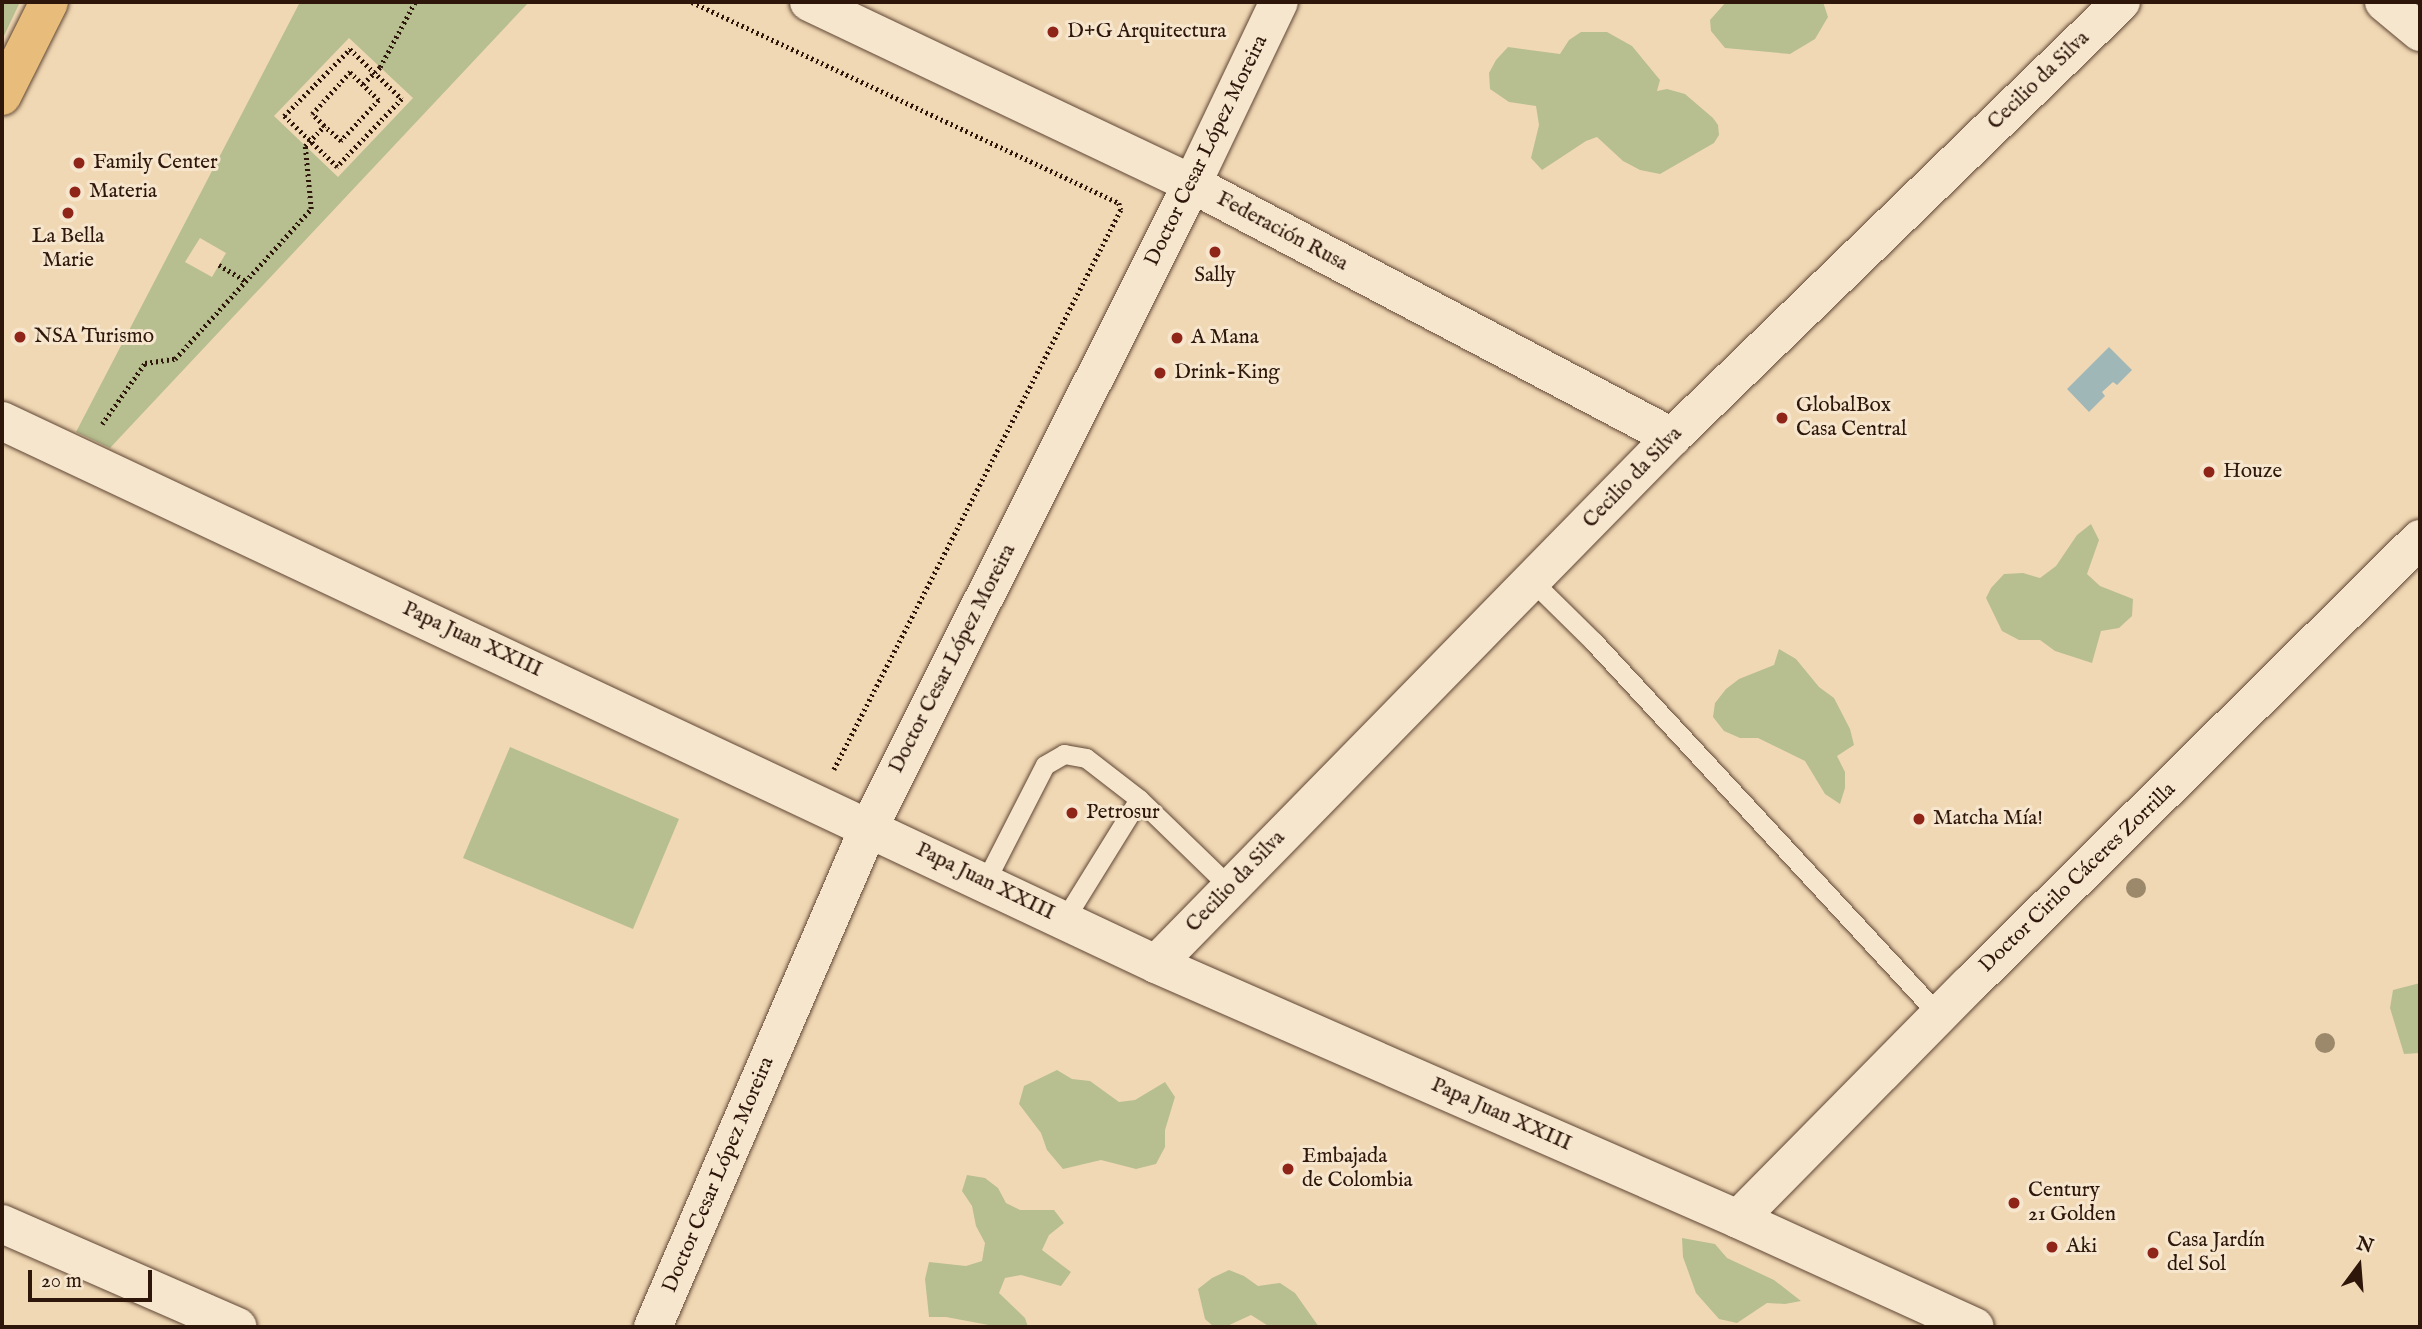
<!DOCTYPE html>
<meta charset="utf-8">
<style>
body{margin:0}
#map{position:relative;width:2422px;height:1329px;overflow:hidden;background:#f1d8b4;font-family:"IM FELL English",serif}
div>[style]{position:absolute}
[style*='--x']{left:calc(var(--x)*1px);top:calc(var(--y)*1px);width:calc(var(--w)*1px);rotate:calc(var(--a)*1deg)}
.green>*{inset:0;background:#b7bf90}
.water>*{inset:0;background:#a0b7b8}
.path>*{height:4.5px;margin-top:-2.25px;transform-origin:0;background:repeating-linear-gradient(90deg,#2e160a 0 2px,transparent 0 5.5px)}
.roads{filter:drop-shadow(0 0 2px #5f4634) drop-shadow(0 0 2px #5f4634)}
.service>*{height:19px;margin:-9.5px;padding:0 9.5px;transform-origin:9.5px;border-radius:9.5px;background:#f6e6ce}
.minor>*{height:38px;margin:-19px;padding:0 19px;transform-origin:19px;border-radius:19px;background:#f6e6ce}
.tertiary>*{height:38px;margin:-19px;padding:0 19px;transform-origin:19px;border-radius:19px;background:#f6e6ce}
.primary>*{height:38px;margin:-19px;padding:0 19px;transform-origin:19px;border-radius:19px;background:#e8bc7a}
.trees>*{width:20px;height:20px;margin:-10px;border-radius:50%;background:#9c896c}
.dots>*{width:19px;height:19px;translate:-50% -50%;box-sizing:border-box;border:4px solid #f6e6ce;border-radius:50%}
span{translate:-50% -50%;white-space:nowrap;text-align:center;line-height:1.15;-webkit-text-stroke:6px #f6e6ce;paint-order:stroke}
.poi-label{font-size:21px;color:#2e160a}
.left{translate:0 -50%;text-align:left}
.street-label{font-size:21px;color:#2e160a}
.frame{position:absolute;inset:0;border:4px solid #2e160a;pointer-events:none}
.north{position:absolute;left:2324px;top:1231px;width:70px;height:70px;-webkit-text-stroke:5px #f6e6ce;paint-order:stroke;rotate:16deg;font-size:19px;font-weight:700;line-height:28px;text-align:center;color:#2e160a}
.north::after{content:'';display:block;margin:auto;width:24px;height:32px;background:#2e160a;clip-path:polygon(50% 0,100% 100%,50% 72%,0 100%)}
.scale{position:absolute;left:28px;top:1270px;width:124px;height:32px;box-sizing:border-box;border:4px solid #2e160a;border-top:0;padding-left:9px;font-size:21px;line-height:24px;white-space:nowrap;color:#2e160a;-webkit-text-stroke:5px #f6e6ce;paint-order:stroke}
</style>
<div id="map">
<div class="green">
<i style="clip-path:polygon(2px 2px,20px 2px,2px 40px)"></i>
<i style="clip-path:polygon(evenodd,300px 2px,529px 2px,110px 448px,76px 432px,300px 2px,349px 38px,413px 98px,338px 177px,274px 116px,349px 38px,300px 2px,200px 238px,226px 253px,212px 277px,185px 262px,200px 238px)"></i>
<i style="clip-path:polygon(1726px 2px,1823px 2px,1828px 17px,1815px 39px,1790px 54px,1725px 48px,1711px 31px,1710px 20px)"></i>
<i style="clip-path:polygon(1581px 32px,1607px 32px,1632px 46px,1660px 80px,1657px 91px,1667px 89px,1685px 94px,1713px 118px,1718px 125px,1719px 135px,1714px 143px,1660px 174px,1640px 170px,1623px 161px,1597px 137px,1586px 141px,1542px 170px,1531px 158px,1539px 125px,1536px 106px,1509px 102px,1490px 89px,1489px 73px,1496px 60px,1508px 47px,1560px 54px,1569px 40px)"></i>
<i style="clip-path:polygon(2091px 524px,2099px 540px,2087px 574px,2100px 586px,2133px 599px,2132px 616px,2119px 628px,2101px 631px,2092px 663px,2055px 651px,2040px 640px,2019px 640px,2002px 631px,1986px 598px,1991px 588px,2004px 574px,2023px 573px,2040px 578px,2056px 566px,2077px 535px)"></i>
<i style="clip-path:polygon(1779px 649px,1796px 659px,1819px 687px,1834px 698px,1850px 729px,1854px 745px,1837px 756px,1845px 772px,1845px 788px,1840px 804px,1825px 794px,1805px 761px,1758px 738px,1740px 738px,1724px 731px,1713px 717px,1715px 703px,1726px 689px,1739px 679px,1774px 665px)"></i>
<i style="clip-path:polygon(510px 747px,679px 819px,633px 929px,463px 858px)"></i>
<i style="clip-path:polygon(2420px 983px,2420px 1053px,2404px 1054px,2390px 1008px,2393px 990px)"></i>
<i style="clip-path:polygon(1057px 1070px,1072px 1079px,1090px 1081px,1119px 1102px,1135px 1100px,1165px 1082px,1175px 1097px,1165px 1130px,1165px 1147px,1156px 1164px,1136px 1169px,1101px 1160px,1063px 1169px,1047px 1150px,1041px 1133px,1019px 1104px,1024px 1086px)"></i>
<i style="clip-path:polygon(967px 1175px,985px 1178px,998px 1188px,1006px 1203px,1020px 1210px,1054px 1210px,1064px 1223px,1049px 1235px,1042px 1250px,1071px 1272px,1061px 1286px,1021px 1275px,1005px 1278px,999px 1293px,1025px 1318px,1028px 1327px,999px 1327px,946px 1317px,929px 1317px,925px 1279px,929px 1262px,966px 1266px,982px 1261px,985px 1243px,976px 1226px,972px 1206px,962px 1191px)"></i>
<i style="clip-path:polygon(1682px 1238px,1715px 1244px,1727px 1258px,1774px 1280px,1801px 1301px,1785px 1304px,1767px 1303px,1737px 1323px,1719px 1319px,1696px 1293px,1683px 1257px)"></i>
<i style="clip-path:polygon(1229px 1270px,1244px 1276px,1258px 1286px,1280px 1283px,1295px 1293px,1319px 1327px,1270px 1327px,1251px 1315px,1225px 1327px,1214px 1327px,1205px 1319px,1198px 1289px,1212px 1278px)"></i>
</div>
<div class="water">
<i style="clip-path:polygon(2109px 347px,2132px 370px,2117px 385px,2113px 382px,2102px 392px,2105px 396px,2089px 412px,2067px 389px)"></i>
</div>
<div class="path">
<i style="--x:692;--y:2;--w:472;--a:25.2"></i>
<i style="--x:1119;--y:203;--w:7;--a:74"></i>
<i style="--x:1121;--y:210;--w:629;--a:117.14"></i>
<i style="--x:350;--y:49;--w:72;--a:43.9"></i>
<i style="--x:402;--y:99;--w:94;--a:133.7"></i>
<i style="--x:337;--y:167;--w:74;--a:-136.1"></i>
<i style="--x:284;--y:116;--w:94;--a:-45.4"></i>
<i style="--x:363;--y:84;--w:24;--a:-45"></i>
<i style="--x:380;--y:67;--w:74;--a:-61.7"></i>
<i style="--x:219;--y:265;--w:31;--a:31"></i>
<i style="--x:102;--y:424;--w:75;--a:-54.8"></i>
<i style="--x:145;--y:363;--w:30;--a:-8"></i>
<i style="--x:175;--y:359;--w:202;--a:-47.8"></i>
<i style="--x:311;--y:209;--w:63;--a:-95.4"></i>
<i style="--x:305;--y:146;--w:28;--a:-46"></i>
<i style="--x:324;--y:126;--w:17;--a:-135"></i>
<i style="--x:312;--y:114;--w:57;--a:-47.9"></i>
<i style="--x:350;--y:72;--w:40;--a:44"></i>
<i style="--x:379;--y:100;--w:56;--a:132.8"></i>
<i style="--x:341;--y:141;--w:23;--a:-139"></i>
</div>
<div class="roads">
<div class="service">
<i style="--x:1532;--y:581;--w:86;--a:44.5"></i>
<i style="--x:1593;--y:641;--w:510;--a:47.23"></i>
<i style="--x:985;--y:882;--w:131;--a:-62.9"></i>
<i style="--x:1045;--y:765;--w:22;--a:-30"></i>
<i style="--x:1064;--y:754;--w:22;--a:10"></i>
<i style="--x:1086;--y:758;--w:67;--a:37.7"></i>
<i style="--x:1139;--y:799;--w:128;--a:44.1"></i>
<i style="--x:1064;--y:920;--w:142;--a:-58.2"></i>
</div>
<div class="minor">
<i style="--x:809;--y:2;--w:424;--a:25.4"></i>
<i style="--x:1192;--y:184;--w:543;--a:27.79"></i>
<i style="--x:2384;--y:2;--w:47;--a:39.8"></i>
<i style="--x:869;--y:827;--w:720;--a:-63.33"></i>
<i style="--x:1192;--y:184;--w:202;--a:-64.5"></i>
<i style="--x:1156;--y:964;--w:738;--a:-45.6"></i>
<i style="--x:1672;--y:437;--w:625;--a:-44.09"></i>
<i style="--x:1738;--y:1219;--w:330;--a:-45.4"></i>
<i style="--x:1970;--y:984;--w:633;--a:-44.68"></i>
</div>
<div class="tertiary">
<i style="--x:2;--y:421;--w:1275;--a:25.2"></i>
<i style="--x:1156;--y:964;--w:635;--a:23.66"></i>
<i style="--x:1738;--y:1219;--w:260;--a:24.5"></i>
<i style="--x:2;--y:1224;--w:257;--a:23.6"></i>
<i style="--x:653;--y:1327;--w:545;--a:-66.64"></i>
</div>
<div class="primary">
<i style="--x:2;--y:96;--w:105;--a:-63.4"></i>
</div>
</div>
<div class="trees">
<i style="left:2136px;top:888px"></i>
<i style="left:2325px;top:1043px"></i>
</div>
<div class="dots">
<i style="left:1053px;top:32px;background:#8f2418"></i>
<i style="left:79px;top:163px;background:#8f2418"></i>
<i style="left:75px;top:192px;background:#8f2418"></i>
<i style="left:68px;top:213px;background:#8f2418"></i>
<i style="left:1215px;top:252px;background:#8f2418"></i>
<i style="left:20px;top:337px;background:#8f2418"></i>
<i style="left:1177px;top:338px;background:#8f2418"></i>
<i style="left:1160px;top:373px;background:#8f2418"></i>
<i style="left:1782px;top:418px;background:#8f2418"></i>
<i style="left:2209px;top:472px;background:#8f2418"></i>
<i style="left:1072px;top:813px;background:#8f2418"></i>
<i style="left:1919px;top:819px;background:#8f2418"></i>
<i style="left:1288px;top:1169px;background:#8f2418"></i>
<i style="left:2014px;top:1203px;background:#8f2418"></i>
<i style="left:2052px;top:1247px;background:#8f2418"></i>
<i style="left:2153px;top:1253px;background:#8f2418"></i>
</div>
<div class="poi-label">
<span class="left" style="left:1067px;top:32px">D+G Arquitectura</span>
<span class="left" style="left:93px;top:163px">Family Center</span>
<span class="left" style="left:89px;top:192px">Materia</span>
<span style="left:68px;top:249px">La Bella<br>Marie</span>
<span style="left:1215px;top:276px">Sally</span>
<span class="left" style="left:34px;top:337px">NSA Turismo</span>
<span class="left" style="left:1191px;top:338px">A Mana</span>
<span class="left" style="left:1174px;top:373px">Drink-King</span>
<span class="left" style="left:1796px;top:418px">GlobalBox<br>Casa Central</span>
<span class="left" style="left:2223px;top:472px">Houze</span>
<span class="left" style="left:1086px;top:813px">Petrosur</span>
<span class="left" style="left:1933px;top:819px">Matcha Mía!</span>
<span class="left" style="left:1302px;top:1169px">Embajada<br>de Colombia</span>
<span class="left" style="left:2028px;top:1203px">Century<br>21 Golden</span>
<span class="left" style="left:2167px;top:1253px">Casa Jardín<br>del Sol</span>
<span class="left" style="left:2066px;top:1247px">Aki</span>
</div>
<div class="street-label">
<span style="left:2039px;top:81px;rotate:-44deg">Cecilio da Silva</span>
<span style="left:1207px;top:151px;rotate:-64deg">Doctor Cesar López Moreira</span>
<span style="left:1282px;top:232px;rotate:28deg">Federación Rusa</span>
<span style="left:1633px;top:478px;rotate:-46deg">Cecilio da Silva</span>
<span style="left:472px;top:640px;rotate:25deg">Papa Juan XXIII</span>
<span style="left:953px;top:659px;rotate:-63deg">Doctor Cesar López Moreira</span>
<span style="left:2078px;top:878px;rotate:-44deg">Doctor Cirilo Cáceres Zorrilla</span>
<span style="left:985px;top:882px;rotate:26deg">Papa Juan XXIII</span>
<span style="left:1236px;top:882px;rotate:-46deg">Cecilio da Silva</span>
<span style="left:1501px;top:1115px;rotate:24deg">Papa Juan XXIII</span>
<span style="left:719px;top:1175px;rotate:-67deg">Doctor Cesar López Moreira</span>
</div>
<div class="frame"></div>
<div class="north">N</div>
<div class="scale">20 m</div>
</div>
